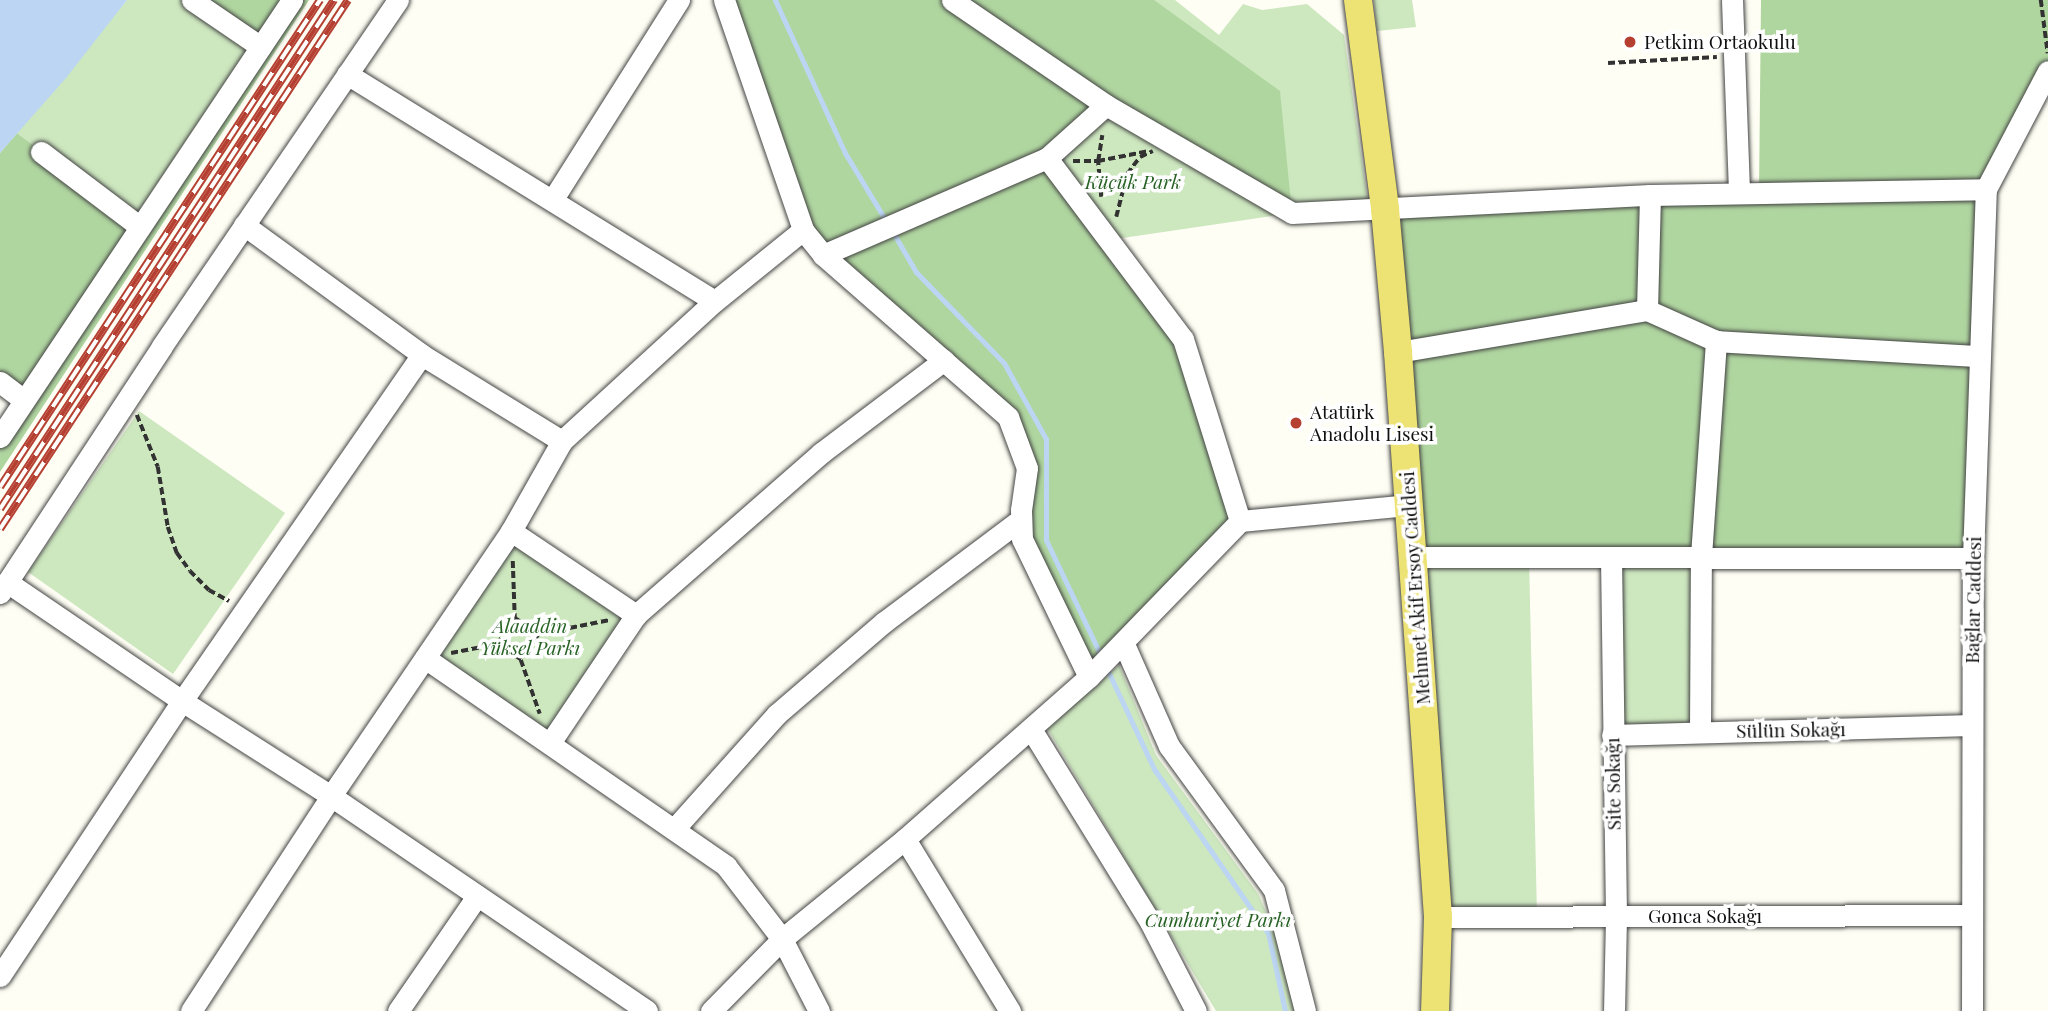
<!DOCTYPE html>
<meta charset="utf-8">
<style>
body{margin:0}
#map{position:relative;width:2048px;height:1011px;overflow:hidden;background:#fefef4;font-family:"Playfair Display",serif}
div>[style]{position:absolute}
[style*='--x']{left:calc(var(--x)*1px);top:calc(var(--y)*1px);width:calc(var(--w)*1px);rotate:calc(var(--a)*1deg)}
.green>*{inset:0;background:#cde7bf}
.forest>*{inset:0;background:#b0d6a0}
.water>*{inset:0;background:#bcd5f2}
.stream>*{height:5px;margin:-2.5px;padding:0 2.5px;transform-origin:2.5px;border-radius:2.5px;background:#bcd5f2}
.path>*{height:3.5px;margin-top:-1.75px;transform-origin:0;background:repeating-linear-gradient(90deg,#323232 0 7px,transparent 0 10.5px)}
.roads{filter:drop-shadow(0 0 2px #434343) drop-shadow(0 0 2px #434343)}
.minor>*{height:21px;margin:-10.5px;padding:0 10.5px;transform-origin:10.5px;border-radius:10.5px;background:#fff}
.major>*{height:28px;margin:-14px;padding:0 14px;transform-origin:14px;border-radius:14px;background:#ede274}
.rail>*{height:8px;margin-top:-4px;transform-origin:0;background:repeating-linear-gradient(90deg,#fff 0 16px,#b54032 0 32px);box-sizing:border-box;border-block:2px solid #b54032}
.dots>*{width:19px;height:19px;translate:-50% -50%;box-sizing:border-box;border:4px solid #fff;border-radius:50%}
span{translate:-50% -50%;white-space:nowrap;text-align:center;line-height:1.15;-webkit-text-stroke:7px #fff;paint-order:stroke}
.poi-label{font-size:19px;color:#101010}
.left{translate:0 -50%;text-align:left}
.park-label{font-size:19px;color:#286325;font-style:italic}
.street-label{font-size:19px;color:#101010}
</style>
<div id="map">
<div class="green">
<i style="clip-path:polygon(127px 0,192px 0,261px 47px,140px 227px,17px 133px)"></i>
<i style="clip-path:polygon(1146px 0,1175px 0,1219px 35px,1243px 4px,1262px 10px,1307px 4px,1344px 35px,1369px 210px,1292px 213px,1109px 240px,1047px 158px)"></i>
<i style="clip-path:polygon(1374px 0,1412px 0,1416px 27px,1377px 31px)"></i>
<i style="clip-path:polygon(139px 411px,285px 513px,173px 674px,28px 572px)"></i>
<i style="clip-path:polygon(511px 531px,636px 615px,550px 743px,425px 658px)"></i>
<i style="clip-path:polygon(1701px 556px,1700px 732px,1612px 735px,1611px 557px)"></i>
<i style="clip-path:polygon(1413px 557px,1529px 557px,1537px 917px,1438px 917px)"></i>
<i style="clip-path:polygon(1119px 665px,1156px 755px,1259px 895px,1276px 937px,1295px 1011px,1216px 1011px,1047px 728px)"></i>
</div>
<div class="forest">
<i style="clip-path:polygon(192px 0,309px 0,0 472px,0 437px,24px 401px,0 382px,0 153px,17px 133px,140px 226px,261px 48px)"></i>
<i style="clip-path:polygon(724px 0,1154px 0,1280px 91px,1292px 213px,1106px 105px,1047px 158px,1183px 339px,1240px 521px,1089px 677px,1022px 539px,1027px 468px,1008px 417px,823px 255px)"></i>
<i style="clip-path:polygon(1761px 0,2048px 0,2048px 71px,1986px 189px,1973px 558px,1413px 557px,1385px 209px,1759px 192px)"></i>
</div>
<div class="water">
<i style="clip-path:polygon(0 0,127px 0,66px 78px,0 153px)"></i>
</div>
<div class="stream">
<i style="--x:775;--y:0;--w:168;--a:65.4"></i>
<i style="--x:845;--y:153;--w:79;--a:58.9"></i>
<i style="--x:891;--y:229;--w:50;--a:59.8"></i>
<i style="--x:916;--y:272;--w:127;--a:46"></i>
<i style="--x:1004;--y:363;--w:87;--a:61.1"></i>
<i style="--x:1046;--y:439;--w:101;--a:90"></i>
<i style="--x:1046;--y:540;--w:131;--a:64.6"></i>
<i style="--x:1106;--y:667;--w:113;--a:64.8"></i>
<i style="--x:1154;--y:769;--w:200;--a:55.2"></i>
<i style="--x:1268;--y:933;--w:80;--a:77.7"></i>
</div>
<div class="path">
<i style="--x:2041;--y:0;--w:54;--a:82.6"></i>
<i style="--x:1608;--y:63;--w:109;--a:-3.2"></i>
<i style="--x:1073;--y:161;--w:25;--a:0"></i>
<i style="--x:1098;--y:161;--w:52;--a:-11.1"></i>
<i style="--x:1101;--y:197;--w:36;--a:-95"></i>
<i style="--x:1098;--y:161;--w:26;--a:-81"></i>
<i style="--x:1116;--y:217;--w:44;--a:-75.7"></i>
<i style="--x:1127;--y:174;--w:21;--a:-53"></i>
<i style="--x:1140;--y:157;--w:14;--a:-25"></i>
<i style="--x:137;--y:415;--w:56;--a:68"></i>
<i style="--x:158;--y:467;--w:61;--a:80.5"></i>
<i style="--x:168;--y:527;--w:28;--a:71"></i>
<i style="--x:177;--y:553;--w:22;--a:54"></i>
<i style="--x:190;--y:571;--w:27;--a:45"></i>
<i style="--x:209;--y:590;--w:23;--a:29"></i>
<i style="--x:513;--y:561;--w:57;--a:88"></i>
<i style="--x:539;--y:634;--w:32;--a:125"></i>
<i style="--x:521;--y:660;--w:29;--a:-146"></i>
<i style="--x:497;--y:644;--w:32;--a:-55"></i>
<i style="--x:515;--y:618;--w:29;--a:34"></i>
<i style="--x:539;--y:634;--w:72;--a:-11.2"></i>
<i style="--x:451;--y:653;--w:47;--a:-11.1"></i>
<i style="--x:521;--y:660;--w:57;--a:70.6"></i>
</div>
<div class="roads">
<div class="minor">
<i style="--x:192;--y:0;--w:83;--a:34.3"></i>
<i style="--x:724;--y:0;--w:243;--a:71"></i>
<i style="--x:803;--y:230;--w:32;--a:51"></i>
<i style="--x:823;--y:255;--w:246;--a:41.2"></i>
<i style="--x:1008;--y:417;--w:54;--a:69.6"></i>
<i style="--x:1027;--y:468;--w:42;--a:98.1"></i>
<i style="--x:1021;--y:510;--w:29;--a:88"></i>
<i style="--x:1022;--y:539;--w:153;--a:64.1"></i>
<i style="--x:952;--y:0;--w:186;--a:34.3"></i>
<i style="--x:1106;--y:105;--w:215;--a:30.1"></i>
<i style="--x:1292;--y:213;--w:358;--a:-2.9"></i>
<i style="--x:1650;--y:195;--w:336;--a:-1"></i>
<i style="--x:1732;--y:0;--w:193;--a:87.9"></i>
<i style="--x:347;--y:74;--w:432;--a:31.7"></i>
<i style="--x:41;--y:152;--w:124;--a:37.1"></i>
<i style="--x:1047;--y:158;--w:226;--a:53.1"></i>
<i style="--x:1183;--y:339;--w:191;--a:72.6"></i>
<i style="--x:553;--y:199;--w:236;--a:-57.7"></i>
<i style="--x:244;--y:225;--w:220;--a:36.1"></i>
<i style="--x:422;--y:355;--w:164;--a:31.6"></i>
<i style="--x:823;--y:255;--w:244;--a:-23.4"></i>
<i style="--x:1047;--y:158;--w:79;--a:-41.9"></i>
<i style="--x:1647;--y:310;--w:115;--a:-88.5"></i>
<i style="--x:1398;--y:352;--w:253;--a:-9.6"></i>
<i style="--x:1647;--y:310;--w:76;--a:24.2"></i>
<i style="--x:0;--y:382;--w:30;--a:37"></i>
<i style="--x:0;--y:437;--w:526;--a:-56.25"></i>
<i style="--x:511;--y:531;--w:151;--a:33.9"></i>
<i style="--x:1413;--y:557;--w:560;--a:0.1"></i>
<i style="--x:1611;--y:557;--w:360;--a:89.2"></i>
<i style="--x:1616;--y:917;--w:94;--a:91.2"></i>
<i style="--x:7;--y:582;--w:212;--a:34.2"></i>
<i style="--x:182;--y:701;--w:177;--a:32.5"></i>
<i style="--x:331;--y:796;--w:382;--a:34.2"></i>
<i style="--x:0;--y:593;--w:295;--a:-56.7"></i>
<i style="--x:162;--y:346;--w:419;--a:-55.7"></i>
<i style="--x:1124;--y:644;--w:111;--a:66.2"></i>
<i style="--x:1169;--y:746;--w:178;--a:53.9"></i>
<i style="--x:1274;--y:890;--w:125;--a:75.6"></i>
<i style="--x:425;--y:658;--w:366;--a:34.6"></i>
<i style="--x:726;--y:866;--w:92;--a:52.5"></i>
<i style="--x:782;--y:939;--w:81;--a:62.8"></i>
<i style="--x:1031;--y:729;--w:227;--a:58.3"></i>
<i style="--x:1150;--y:922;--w:100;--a:62.7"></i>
<i style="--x:1700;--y:732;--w:176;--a:-89.7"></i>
<i style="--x:1701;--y:556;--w:216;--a:-86"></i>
<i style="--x:1716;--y:341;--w:263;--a:3.3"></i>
<i style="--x:1612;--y:735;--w:359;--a:-1.6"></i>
<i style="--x:550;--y:743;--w:154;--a:-56.1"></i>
<i style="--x:636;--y:615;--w:246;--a:-41.2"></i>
<i style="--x:821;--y:453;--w:154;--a:-37.1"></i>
<i style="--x:675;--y:828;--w:153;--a:-48.2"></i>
<i style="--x:777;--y:714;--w:141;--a:-40.7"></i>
<i style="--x:884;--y:622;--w:171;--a:-36.9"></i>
<i style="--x:905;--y:839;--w:202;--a:58.6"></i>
<i style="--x:1438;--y:917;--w:533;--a:-0.21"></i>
<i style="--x:0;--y:976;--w:330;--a:-56.5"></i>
<i style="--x:182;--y:701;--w:421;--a:-55.3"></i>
<i style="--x:191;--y:1011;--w:257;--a:-56.9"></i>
<i style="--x:331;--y:796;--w:320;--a:-55.8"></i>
<i style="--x:511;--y:531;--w:103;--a:-60.5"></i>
<i style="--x:562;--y:441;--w:207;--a:-42.5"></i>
<i style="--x:715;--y:301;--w:113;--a:-38.9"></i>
<i style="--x:398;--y:1011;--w:140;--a:-55.5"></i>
<i style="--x:711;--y:1011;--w:101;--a:-45.4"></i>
<i style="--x:782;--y:939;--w:159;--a:-39.1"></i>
<i style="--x:905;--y:839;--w:245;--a:-41.4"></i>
<i style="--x:1089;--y:677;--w:217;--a:-45.9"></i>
<i style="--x:1240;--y:521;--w:171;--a:-5.4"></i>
<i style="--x:1972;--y:1011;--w:453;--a:-89.9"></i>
<i style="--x:1973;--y:558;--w:369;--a:-88"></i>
<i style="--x:1986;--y:189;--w:133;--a:-62.3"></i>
</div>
<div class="major">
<i style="--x:1358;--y:0;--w:211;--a:82.6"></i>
<i style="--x:1385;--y:209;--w:144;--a:84.8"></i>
<i style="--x:1398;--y:352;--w:566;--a:85.95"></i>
<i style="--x:1438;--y:917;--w:94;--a:91.8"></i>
</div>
</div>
<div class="rail">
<i style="--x:0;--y:487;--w:583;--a:-56.69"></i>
<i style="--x:0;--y:509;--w:609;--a:-56.73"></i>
<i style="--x:0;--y:529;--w:633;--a:-56.66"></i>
</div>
<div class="dots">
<i style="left:1630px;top:42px;background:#b54032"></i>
<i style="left:1296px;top:423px;background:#b54032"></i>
</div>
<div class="poi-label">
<span class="left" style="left:1644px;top:42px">Petkim Ortaokulu</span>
<span class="left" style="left:1310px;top:423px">Atatürk<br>Anadolu Lisesi</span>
</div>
<div class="park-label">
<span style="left:1133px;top:182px">Küçük Park</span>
<span style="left:530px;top:637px">Alaaddin<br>Yüksel Parkı</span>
<span style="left:1218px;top:920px">Cumhuriyet Parkı</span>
</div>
<div class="street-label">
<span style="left:1415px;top:588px;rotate:-94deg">Mehmet Akif Ersoy Caddesi</span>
<span style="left:1973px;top:600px;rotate:-89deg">Bağlar Caddesi</span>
<span style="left:1791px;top:730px;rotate:-1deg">Sülün Sokağı</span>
<span style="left:1613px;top:784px;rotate:-91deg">Site Sokağı</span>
<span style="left:1705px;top:916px">Gonca Sokağı</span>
</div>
</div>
